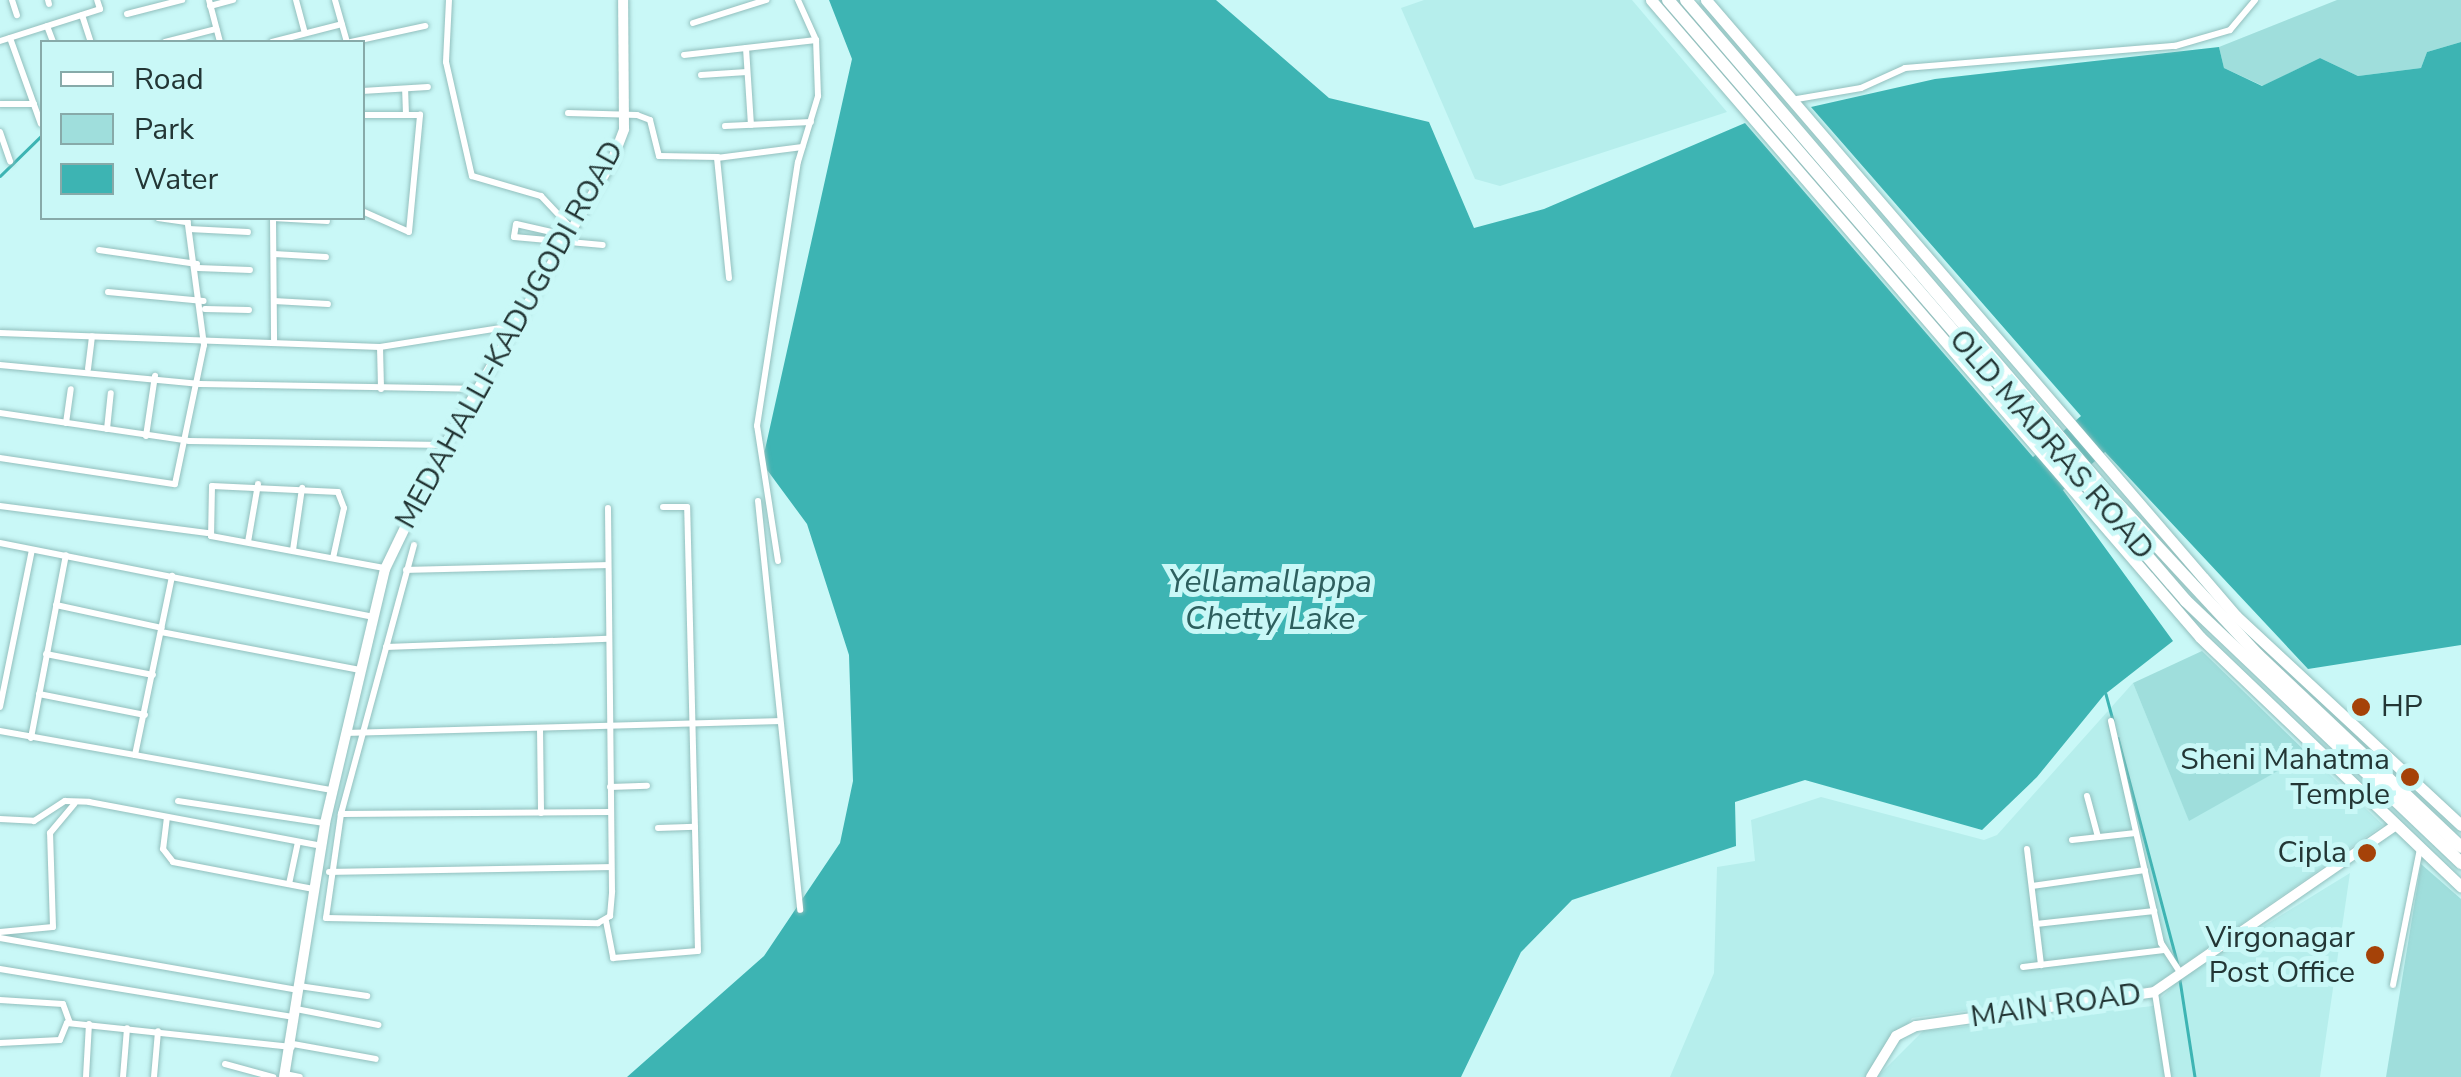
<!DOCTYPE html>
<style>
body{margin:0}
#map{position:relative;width:2461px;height:1077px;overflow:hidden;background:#c9f8f7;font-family:"Nunito Sans",sans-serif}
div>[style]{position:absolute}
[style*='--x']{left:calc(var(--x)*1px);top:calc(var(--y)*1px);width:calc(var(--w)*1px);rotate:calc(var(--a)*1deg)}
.built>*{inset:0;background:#b6eeec}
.green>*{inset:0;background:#9fdedc}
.water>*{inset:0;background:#3db4b3}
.stream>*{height:2.5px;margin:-1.25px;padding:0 1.25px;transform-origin:1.25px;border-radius:1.25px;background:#3db4b3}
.roads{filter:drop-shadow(0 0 2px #92bfbd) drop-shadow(0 0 2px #92bfbd)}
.street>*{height:6px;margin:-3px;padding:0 3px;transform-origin:3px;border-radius:3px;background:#fff}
.secondary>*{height:10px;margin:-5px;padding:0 5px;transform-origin:5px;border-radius:5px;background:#fff}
.primary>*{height:11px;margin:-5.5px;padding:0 5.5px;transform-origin:5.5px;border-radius:5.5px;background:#fff}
.highway>*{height:12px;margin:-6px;padding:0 6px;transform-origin:6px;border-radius:6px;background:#fff}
.dots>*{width:28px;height:28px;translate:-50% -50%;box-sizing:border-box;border:5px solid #c9f8f7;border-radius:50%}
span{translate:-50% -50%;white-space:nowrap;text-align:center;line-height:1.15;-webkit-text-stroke:10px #c9f8f7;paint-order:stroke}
.street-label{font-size:30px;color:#233635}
.poi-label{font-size:30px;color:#233635}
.left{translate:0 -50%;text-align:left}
.right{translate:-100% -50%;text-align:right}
.water-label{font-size:32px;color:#2d5f5e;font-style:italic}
.legend{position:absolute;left:40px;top:40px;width:325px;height:180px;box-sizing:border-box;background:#c9f8f7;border:2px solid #87aaa9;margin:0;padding:12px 18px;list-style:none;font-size:30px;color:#233635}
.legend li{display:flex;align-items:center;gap:20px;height:50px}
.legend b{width:50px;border:2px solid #87aaa9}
</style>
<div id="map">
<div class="built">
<i style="clip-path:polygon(1424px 0,1632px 0,1727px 112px,1500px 186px,1475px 179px,1401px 8px)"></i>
<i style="clip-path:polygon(2133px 683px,2189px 820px,2308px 754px,2383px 825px,2153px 986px,1912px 1018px,1868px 1077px,1670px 1077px,1714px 973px,1717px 867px,1755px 861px,1751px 820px,1821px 797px,1984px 840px,1997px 835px)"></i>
<i style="clip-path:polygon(2350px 873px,2320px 1077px,1877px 1077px,1923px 1031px,2153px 1006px,2184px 975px)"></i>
</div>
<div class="green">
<i style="clip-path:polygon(2337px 0,2461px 0,2461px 42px,2427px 52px,2421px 68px,2358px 76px,2320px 58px,2263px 86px,2224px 68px,2219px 47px)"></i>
<i style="clip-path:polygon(2202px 651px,2308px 754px,2189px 821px,2133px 683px)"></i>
<i style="clip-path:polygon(2421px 864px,2461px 899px,2461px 1077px,2386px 1077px)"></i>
</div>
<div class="water">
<i style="clip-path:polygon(829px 0,1216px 0,1329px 98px,1429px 122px,1474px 228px,1544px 209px,1745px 123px,2033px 457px,2081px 416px,1811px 107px,1935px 79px,2219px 47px,2224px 68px,2262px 86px,2320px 58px,2358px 76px,2421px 68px,2427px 52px,2461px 42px,2461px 645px,2308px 669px,2105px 452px,2063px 490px,2173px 641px,2104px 695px,2037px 777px,1982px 830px,1805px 780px,1735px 802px,1736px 846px,1572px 900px,1521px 952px,1461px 1077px,627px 1077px,764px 956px,840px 843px,853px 781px,849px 655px,807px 524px,762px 463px,852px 59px)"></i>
</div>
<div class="stream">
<i style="--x:0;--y:176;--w:59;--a:-44.3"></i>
<i style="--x:2106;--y:694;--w:27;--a:75"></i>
<i style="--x:2118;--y:738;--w:232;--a:75.2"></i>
<i style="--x:2180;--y:980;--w:98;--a:81.2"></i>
</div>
<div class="roads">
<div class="street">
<i style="--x:12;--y:0;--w:16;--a:72"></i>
<i style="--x:48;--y:0;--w:4;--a:76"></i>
<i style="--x:209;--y:0;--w:43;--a:75.3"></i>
<i style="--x:296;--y:0;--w:34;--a:75"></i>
<i style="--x:335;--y:0;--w:44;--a:74.1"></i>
<i style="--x:449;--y:0;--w:62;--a:92.8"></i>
<i style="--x:446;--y:62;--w:117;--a:77.2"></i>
<i style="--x:472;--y:176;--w:72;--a:16.2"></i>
<i style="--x:541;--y:196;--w:45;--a:46.8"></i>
<i style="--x:210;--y:6;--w:24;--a:-15"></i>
<i style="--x:127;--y:14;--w:57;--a:-14.3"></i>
<i style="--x:82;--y:15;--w:28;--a:72"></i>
<i style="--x:693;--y:23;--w:77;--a:-17.5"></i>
<i style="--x:47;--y:26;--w:17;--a:69"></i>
<i style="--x:10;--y:38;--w:91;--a:70.2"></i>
<i style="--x:0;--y:41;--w:105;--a:-17.7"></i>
<i style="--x:100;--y:9;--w:9;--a:-108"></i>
<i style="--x:165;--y:42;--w:53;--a:-14.3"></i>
<i style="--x:272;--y:42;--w:72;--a:-14.4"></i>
<i style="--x:351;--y:42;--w:76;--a:-12.2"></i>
<i style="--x:746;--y:48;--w:77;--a:86.3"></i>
<i style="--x:684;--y:55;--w:133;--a:-6.5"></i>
<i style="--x:701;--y:75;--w:46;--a:-3.7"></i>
<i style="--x:362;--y:91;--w:66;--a:-3.5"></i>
<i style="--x:1791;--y:100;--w:71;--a:-9.7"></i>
<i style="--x:1861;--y:88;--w:48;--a:-24.4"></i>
<i style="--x:1905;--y:68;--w:271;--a:-4.7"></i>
<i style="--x:2175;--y:46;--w:57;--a:-16.2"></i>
<i style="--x:2230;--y:30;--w:39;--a:-50"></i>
<i style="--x:0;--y:104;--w:34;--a:0"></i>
<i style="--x:568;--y:113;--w:69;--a:1.7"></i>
<i style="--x:637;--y:115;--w:14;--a:21"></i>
<i style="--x:650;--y:120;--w:37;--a:76"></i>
<i style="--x:659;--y:156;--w:59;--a:1"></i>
<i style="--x:362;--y:115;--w:44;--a:0"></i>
<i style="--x:725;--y:126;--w:86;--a:-2.7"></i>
<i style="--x:0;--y:132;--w:31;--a:71"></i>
<i style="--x:362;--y:211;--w:51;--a:24.1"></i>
<i style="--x:409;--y:232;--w:118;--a:-84.6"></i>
<i style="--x:420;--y:115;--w:14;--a:180"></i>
<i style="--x:406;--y:115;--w:26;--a:-92"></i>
<i style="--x:158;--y:218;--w:30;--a:8"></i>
<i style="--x:273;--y:218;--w:125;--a:89.5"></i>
<i style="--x:273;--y:218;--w:54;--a:3.2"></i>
<i style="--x:189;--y:229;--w:59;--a:2.9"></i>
<i style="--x:569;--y:236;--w:54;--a:-167.2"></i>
<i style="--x:516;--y:224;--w:13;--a:99"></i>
<i style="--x:514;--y:237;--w:89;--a:5.1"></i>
<i style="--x:99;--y:250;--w:99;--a:8.1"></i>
<i style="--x:274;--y:254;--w:52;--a:3.3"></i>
<i style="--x:198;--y:268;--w:52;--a:2.2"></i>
<i style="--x:729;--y:278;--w:121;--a:-95.7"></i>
<i style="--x:717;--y:158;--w:86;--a:-7.4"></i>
<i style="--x:108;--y:292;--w:96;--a:5.4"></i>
<i style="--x:274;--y:301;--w:54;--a:3.2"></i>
<i style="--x:205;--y:309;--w:44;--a:1.3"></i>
<i style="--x:0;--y:333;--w:380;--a:2.1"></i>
<i style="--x:380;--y:347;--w:135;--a:-9"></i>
<i style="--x:380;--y:347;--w:42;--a:88.6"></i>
<i style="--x:0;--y:365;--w:201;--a:5.4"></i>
<i style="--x:200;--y:384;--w:285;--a:1"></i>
<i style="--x:88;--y:369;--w:33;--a:-83"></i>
<i style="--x:0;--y:413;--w:191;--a:8.4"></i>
<i style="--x:189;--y:441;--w:255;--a:0.9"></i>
<i style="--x:66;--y:423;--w:34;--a:-82"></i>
<i style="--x:107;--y:429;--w:36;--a:-84"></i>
<i style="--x:146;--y:436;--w:61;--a:-81.5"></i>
<i style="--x:0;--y:458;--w:177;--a:8.5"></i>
<i style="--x:175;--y:484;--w:142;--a:-78.2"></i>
<i style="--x:204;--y:345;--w:128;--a:-97.6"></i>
<i style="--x:758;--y:501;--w:411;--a:84.1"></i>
<i style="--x:0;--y:506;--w:209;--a:7.4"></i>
<i style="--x:248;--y:542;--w:59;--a:-80.2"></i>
<i style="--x:0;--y:543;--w:381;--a:11.2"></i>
<i style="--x:414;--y:545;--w:279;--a:105.2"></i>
<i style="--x:341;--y:814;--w:105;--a:98.2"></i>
<i style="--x:326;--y:918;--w:272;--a:1.1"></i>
<i style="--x:598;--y:923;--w:14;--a:-30"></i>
<i style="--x:610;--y:916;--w:25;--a:-85"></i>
<i style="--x:612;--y:891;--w:383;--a:-90.6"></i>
<i style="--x:293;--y:550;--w:63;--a:-81.7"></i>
<i style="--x:333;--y:558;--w:51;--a:-77.6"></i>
<i style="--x:344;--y:508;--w:17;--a:-111"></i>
<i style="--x:338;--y:492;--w:126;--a:-177.3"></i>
<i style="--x:212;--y:486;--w:50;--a:91.1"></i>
<i style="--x:211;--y:536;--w:176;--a:10.5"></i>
<i style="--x:778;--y:561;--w:137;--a:-98.8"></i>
<i style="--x:757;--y:426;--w:267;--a:-81.2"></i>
<i style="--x:798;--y:162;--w:69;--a:-73.1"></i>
<i style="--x:818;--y:96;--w:56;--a:-92"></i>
<i style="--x:816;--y:40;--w:44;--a:-114.2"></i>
<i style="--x:406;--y:570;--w:201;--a:-1.4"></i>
<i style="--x:56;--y:605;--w:108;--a:12.2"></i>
<i style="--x:161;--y:632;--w:204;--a:10.8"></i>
<i style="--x:386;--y:647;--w:222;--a:-2.1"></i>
<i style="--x:46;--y:654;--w:109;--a:11.1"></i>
<i style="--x:39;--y:694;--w:108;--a:11.2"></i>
<i style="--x:0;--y:707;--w:160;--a:-78.5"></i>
<i style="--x:2111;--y:721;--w:228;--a:77.3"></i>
<i style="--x:2161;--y:943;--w:35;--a:57"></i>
<i style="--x:540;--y:728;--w:85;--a:89.3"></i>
<i style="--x:0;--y:731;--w:337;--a:10.1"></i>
<i style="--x:348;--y:733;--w:431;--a:-1.6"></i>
<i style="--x:31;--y:738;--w:186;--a:-79.2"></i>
<i style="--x:135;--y:755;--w:183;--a:-78.3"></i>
<i style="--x:610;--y:787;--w:37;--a:-2"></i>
<i style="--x:2087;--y:796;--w:42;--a:75"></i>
<i style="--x:178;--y:801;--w:148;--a:8.6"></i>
<i style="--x:341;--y:814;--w:270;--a:-0.4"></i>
<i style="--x:167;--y:817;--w:32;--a:97"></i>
<i style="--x:163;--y:849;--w:16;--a:52"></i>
<i style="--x:173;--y:862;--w:143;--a:10.9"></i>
<i style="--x:0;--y:819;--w:34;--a:3"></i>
<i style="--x:34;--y:821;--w:37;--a:-33"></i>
<i style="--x:65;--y:801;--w:24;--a:2"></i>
<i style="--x:89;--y:802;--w:236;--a:10.7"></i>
<i style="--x:658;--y:828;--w:37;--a:-2"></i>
<i style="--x:2072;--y:840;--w:64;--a:-6.2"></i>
<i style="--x:2027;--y:849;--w:117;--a:83.1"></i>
<i style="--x:329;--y:872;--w:282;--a:-1"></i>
<i style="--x:289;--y:884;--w:43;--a:-77.9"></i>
<i style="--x:2032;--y:886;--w:114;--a:-8.1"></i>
<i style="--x:606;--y:921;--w:38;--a:79"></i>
<i style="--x:613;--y:958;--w:85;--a:-4.7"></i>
<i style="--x:698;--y:951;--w:444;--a:-91.4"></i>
<i style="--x:687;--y:507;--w:24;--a:180"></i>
<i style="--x:2036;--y:924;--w:119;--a:-6.3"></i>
<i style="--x:0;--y:932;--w:53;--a:-5.4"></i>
<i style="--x:53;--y:927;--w:94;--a:-91.8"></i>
<i style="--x:50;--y:833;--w:38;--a:-50"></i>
<i style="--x:0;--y:938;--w:303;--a:9.9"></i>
<i style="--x:2023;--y:967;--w:142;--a:-6.9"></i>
<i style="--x:0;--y:969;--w:298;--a:9.3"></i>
<i style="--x:2393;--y:985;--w:139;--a:-78.8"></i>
<i style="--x:299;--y:986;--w:69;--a:8.4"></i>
<i style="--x:2155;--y:993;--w:85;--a:81.2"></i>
<i style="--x:0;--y:1000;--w:63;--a:3.6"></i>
<i style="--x:63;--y:1004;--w:20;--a:70"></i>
<i style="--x:296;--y:1009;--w:84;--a:11"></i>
<i style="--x:0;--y:1043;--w:60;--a:-2.9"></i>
<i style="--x:60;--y:1040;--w:18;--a:-68"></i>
<i style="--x:67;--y:1023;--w:226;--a:6.1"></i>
<i style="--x:293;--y:1044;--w:84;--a:10.2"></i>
<i style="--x:225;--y:1064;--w:50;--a:15.2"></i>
<i style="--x:285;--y:1074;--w:15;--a:11"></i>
<i style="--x:86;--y:1077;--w:53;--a:-86.8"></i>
<i style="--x:123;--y:1077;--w:49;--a:-85.3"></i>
<i style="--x:154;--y:1077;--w:46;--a:-85"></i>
</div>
<div class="secondary">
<i style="--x:284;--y:1077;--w:257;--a:-80.8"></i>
<i style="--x:325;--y:823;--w:261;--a:-76.7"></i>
<i style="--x:385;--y:569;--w:138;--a:-64.2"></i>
<i style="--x:445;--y:445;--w:329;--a:-59.5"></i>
<i style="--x:612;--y:161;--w:34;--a:-69"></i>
<i style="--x:624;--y:129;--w:129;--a:-90.4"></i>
<i style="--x:1871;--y:1077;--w:48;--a:-58.6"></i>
<i style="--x:1896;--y:1036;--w:22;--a:-27"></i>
<i style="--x:1916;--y:1026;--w:240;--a:-8.1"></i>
<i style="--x:2154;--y:992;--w:293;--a:-34.6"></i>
</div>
<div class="primary">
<i style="--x:1651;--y:0;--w:841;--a:49.24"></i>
<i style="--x:2200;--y:637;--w:361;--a:43.7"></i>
<i style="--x:1706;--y:0;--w:813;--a:49.29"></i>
<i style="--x:2236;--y:616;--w:307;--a:42.9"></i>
</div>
<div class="highway">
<i style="--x:1668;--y:0;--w:793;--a:49.24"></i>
<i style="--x:2186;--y:601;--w:380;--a:43.6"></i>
<i style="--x:1686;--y:0;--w:648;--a:49.45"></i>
<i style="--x:2107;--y:492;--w:222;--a:47.2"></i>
<i style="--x:2258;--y:655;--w:279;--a:43.4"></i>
</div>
</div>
<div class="dots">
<i style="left:2361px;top:707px;background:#a54208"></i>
<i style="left:2410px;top:777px;background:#a54208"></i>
<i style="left:2367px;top:853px;background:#a54208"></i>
<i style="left:2375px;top:955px;background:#a54208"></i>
</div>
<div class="street-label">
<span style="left:510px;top:335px;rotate:-61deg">MEDAHALLI-KADUGODI ROAD</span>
<span style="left:2051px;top:445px;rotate:49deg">OLD MADRAS ROAD</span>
<span style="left:2056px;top:1006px;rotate:-8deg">MAIN ROAD</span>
</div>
<div class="poi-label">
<span class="left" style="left:2381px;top:707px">HP</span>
<span class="right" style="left:2390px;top:777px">Sheni Mahatma<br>Temple</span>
<span class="right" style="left:2347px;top:853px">Cipla</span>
<span class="right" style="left:2355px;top:955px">Virgonagar<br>Post Office</span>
</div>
<div class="water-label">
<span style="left:1270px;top:601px">Yellamallappa<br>Chetty Lake</span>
</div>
<ul class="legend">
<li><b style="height:12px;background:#fff"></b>Road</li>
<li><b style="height:28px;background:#9fdedc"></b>Park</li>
<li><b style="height:28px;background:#3db4b3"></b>Water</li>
</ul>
</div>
